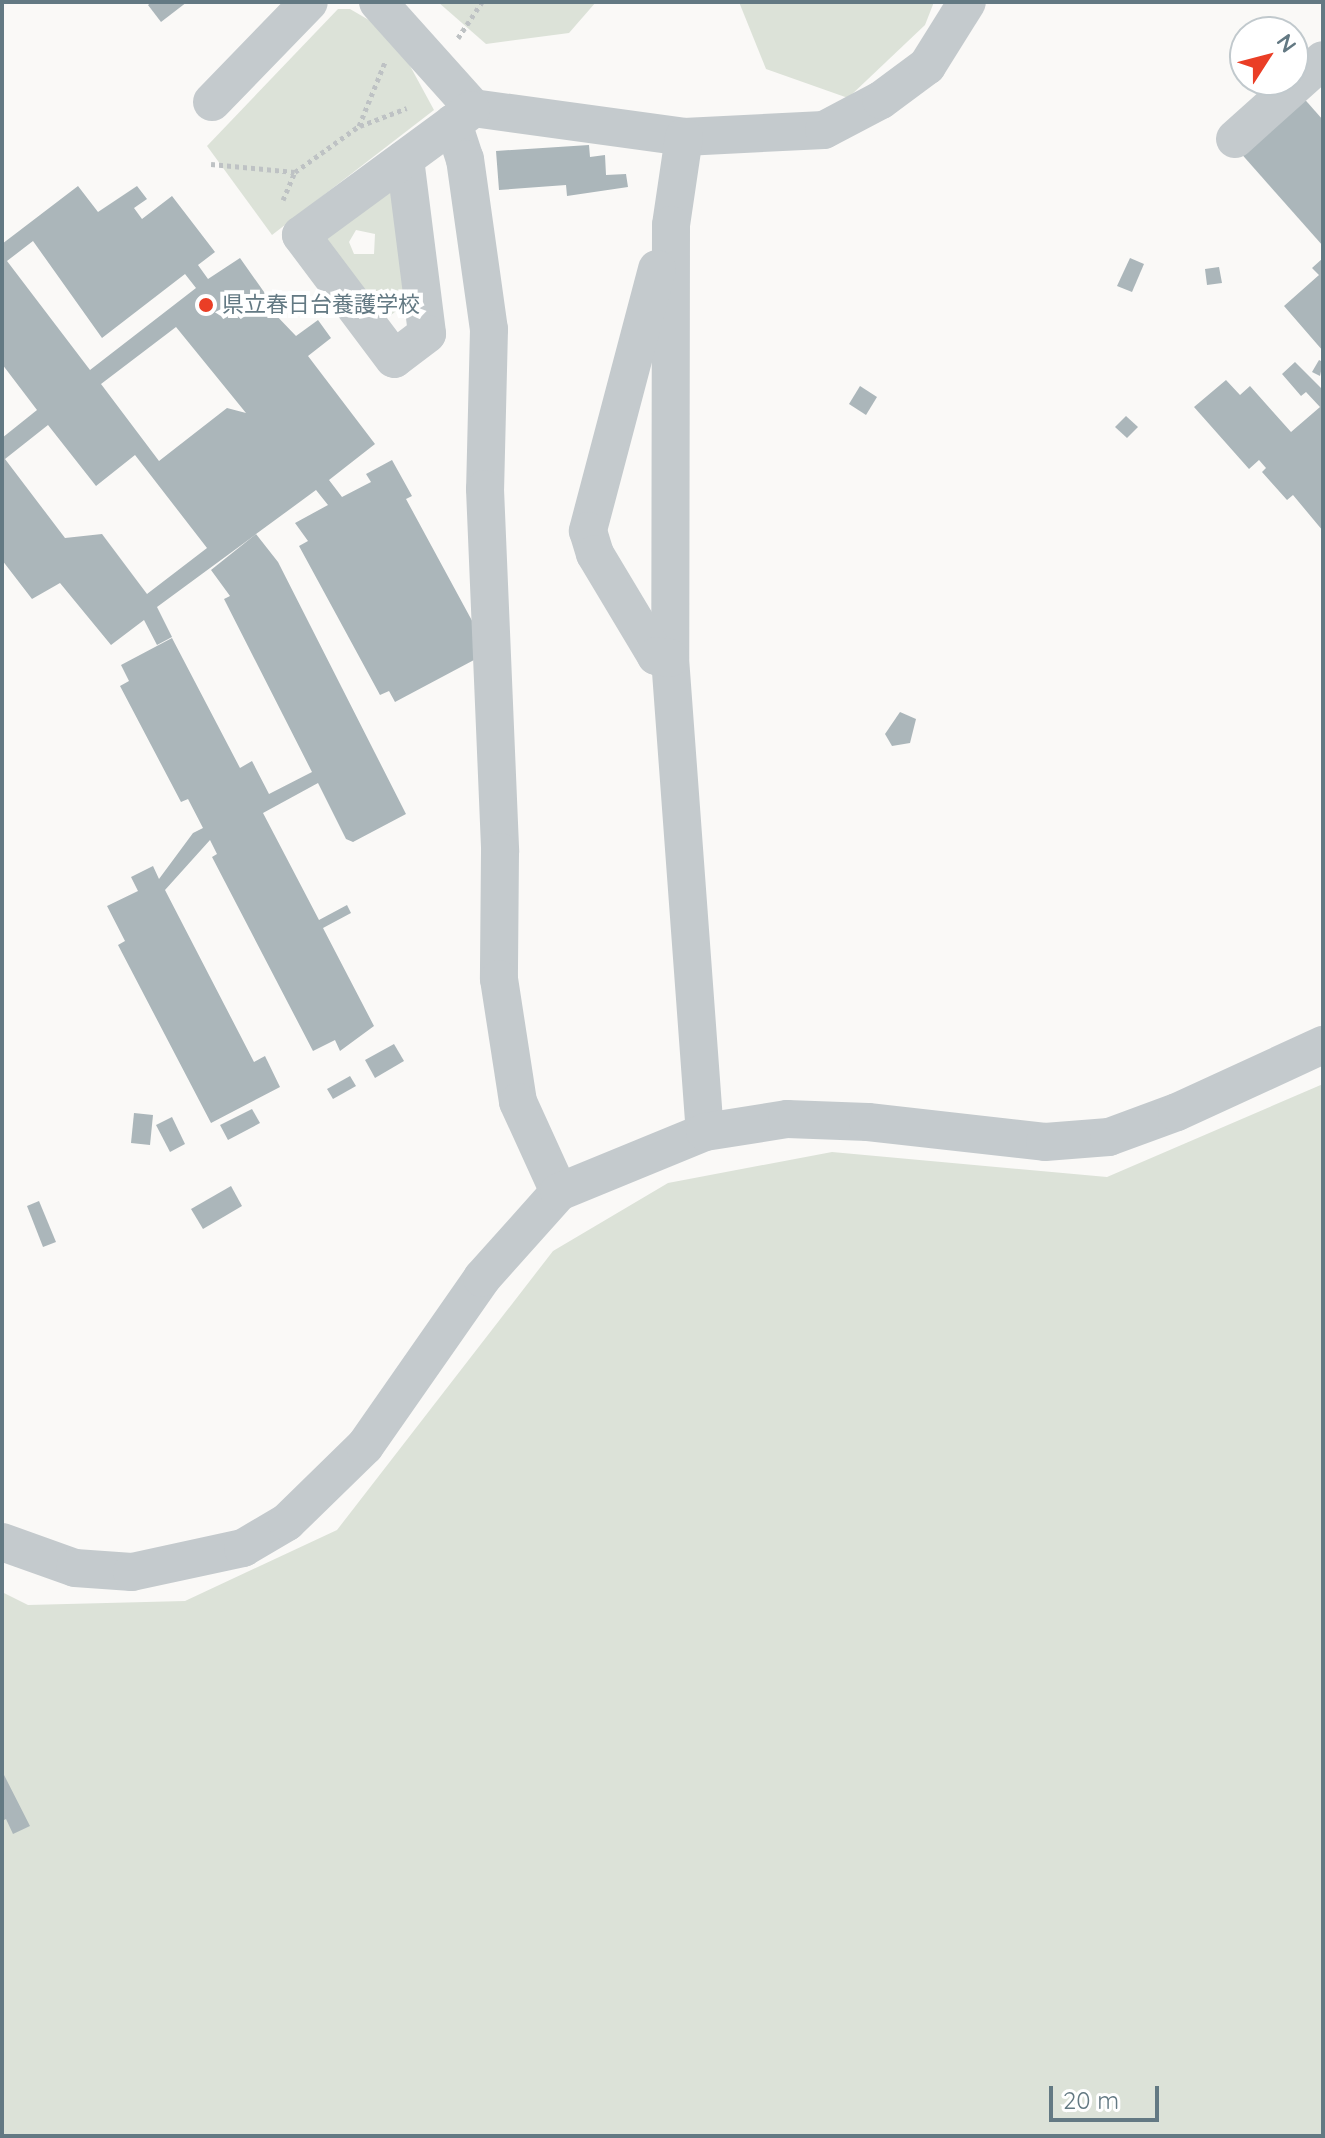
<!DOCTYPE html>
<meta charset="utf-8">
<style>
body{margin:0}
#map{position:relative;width:1325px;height:2138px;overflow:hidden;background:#faf9f7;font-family:Quicksand,"Noto Sans JP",sans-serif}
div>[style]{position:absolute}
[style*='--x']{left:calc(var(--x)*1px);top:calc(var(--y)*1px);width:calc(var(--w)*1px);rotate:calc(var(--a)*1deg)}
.green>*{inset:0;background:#dce2d8}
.building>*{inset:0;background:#abb6ba}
.path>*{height:5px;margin-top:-2.5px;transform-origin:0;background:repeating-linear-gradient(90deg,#bec2c4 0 4px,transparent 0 8px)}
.minor>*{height:38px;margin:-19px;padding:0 19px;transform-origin:19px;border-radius:19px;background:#c4cacd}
.dots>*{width:22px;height:22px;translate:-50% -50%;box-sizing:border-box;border:4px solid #fff;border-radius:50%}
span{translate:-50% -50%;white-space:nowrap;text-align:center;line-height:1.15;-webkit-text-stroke:8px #fff;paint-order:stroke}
.poi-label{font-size:22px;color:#637983}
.left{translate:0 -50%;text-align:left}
.frame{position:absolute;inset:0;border:4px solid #637983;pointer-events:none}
.north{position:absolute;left:1229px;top:16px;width:80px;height:80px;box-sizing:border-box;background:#fff;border:2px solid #c1c9cd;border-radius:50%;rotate:54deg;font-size:22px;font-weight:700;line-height:32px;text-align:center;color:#637983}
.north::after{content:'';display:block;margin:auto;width:28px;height:36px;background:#ea3e26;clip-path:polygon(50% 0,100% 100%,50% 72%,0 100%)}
.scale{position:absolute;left:1049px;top:2086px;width:110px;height:36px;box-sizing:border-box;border:4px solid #637983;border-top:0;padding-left:10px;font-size:24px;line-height:28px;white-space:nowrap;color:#637983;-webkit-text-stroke:6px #fff;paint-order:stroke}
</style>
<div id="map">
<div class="green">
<i style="clip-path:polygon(438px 2px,596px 2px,569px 33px,486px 44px)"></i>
<i style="clip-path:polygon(739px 2px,934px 2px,925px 25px,848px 98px,766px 69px)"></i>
<i style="clip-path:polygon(338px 9px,350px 9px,374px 23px,409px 64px,434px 110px,272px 235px,207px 146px)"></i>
<i style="clip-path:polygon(evenodd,389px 191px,398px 202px,408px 302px,391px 315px,382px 314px,326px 244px,326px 234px,389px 191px,356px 230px,375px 234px,374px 254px,354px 254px,349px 242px,356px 230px)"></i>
<i style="clip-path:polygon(1323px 1084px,1323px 2136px,2px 2136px,2px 1592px,28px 1605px,185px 1601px,337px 1530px,553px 1251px,668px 1183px,832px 1152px,1107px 1177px)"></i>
</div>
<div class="building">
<i style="clip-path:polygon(152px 2px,187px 2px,161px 22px,148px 5px)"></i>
<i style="clip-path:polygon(1300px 94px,1323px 120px,1323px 246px,1238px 150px)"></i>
<i style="clip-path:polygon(589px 145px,590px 157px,605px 155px,606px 175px,626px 174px,628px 187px,567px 196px,566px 185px,499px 190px,496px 151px)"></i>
<i style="clip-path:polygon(evenodd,78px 186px,98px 212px,137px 186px,147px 199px,134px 208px,142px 219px,172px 196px,215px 252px,198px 265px,208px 279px,240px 258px,276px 309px,273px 312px,296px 336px,318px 320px,331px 338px,308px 356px,375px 444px,329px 480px,342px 497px,371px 482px,366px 474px,392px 460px,412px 496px,406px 499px,489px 652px,395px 702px,389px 691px,380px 695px,299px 546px,308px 541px,295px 523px,328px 505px,316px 490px,157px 607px,172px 637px,157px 645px,144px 620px,111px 645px,60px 583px,32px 599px,2px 560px,2px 438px,37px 410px,2px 364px,2px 244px,78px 186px,33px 241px,102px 338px,185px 274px,196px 288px,90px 370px,7px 261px,33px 241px,78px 186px,176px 327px,246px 413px,227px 408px,159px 461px,101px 384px,176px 327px,78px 186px,48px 425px,96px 486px,135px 455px,207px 548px,147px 594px,102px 534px,65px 538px,5px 459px,48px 425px)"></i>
<i style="clip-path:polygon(1130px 258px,1144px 264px,1132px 292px,1117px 286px)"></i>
<i style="clip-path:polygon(1323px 258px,1323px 351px,1284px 306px,1319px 275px,1312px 268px)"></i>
<i style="clip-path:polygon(1219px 267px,1222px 283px,1207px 285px,1205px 269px)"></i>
<i style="clip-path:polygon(1319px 360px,1323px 362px,1320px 376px,1312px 372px)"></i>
<i style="clip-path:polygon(1295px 362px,1323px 390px,1323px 531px,1293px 495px,1287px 500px,1262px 472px,1266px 468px,1259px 460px,1249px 469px,1194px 407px,1226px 380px,1240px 395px,1250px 386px,1291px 432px,1320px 407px,1306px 392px,1301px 396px,1282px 374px)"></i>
<i style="clip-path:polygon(860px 386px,877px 397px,866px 415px,849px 404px)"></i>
<i style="clip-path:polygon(1126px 416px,1138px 427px,1127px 438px,1115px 427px)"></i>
<i style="clip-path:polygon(256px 534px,278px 562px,406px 814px,353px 842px,346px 839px,318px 783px,263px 813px,319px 920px,347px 905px,351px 913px,323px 928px,374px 1026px,340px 1051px,335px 1040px,313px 1051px,212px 857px,217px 854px,210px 840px,165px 890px,254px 1062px,265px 1056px,280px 1087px,211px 1123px,118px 945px,125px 941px,107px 906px,138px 891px,131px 877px,153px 866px,159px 879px,193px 833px,203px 828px,188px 799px,181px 802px,120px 686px,129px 681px,121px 665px,172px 638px,240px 768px,252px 761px,269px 794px,312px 772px,224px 599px,230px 596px,211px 570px)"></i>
<i style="clip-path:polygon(900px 712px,916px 719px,910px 743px,892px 746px,885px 734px)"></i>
<i style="clip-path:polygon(394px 1044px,404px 1061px,375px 1078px,365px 1060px)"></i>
<i style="clip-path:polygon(350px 1076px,356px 1086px,333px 1099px,327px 1089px)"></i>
<i style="clip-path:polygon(252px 1109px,260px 1123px,228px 1140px,220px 1125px)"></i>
<i style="clip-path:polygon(134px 1113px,153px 1115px,150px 1145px,131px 1143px)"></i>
<i style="clip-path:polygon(172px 1117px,185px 1144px,170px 1152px,156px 1125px)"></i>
<i style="clip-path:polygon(231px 1186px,242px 1206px,203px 1229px,191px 1209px)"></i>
<i style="clip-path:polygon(39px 1201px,56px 1242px,43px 1247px,27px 1206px)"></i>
<i style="clip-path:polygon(2px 1771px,30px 1826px,13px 1834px,6px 1819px,2px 1821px)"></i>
</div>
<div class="path">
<i style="--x:458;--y:38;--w:43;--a:-56.3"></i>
<i style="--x:360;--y:126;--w:50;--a:-21"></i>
<i style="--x:211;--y:164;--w:84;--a:5.4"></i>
<i style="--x:295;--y:172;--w:79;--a:-35.7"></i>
<i style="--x:359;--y:126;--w:69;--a:-67.9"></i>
<i style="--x:283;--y:200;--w:30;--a:-67"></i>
</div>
<div class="minor">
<i style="--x:378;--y:2;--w:142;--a:48.1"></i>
<i style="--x:473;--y:108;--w:213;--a:7.8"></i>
<i style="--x:684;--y:137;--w:140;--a:-2.9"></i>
<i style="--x:824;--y:130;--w:64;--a:-27.8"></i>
<i style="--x:881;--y:100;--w:57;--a:-36.5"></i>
<i style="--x:927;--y:66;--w:75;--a:-58"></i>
<i style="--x:212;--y:102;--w:139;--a:-45.9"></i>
<i style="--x:453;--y:123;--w:38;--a:72"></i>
<i style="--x:465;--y:159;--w:172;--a:82"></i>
<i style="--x:489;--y:329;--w:160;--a:91.4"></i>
<i style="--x:485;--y:489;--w:363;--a:87.6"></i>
<i style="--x:500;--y:852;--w:127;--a:90.5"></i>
<i style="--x:499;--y:979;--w:124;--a:81.2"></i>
<i style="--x:518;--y:1102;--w:99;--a:65.5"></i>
<i style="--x:684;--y:137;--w:89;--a:98.4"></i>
<i style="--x:671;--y:225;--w:433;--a:90.1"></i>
<i style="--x:670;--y:658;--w:475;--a:85.8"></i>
<i style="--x:1235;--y:139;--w:118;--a:-41.9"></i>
<i style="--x:405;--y:159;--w:176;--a:82.8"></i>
<i style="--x:427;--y:334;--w:41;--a:142.9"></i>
<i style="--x:394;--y:359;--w:155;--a:-126.9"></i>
<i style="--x:301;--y:235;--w:211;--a:-36.3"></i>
<i style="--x:657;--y:269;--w:271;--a:104.8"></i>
<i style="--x:588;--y:531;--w:24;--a:73"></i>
<i style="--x:595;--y:554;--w:119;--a:59.1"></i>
<i style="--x:656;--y:656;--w:14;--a:8"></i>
<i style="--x:2;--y:1542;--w:77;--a:19.6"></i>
<i style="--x:75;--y:1568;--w:57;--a:4"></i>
<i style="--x:132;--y:1572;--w:114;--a:-12.2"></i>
<i style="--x:243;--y:1548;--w:51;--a:-30.6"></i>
<i style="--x:287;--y:1522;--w:109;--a:-44.3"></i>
<i style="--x:365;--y:1446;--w:205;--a:-55.1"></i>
<i style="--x:482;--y:1278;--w:115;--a:-48.2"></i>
<i style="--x:559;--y:1192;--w:158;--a:-22.3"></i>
<i style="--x:705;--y:1132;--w:83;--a:-9"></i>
<i style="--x:787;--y:1119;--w:81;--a:2.1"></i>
<i style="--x:868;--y:1122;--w:178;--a:6.4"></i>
<i style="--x:1045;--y:1142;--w:64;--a:-4.5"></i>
<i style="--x:1109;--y:1137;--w:72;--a:-20.2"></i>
<i style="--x:1177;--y:1112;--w:161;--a:-24.7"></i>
</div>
<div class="dots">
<i style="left:206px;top:305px;background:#ea3e26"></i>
</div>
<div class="poi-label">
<span class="left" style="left:222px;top:305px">県立春日台養護学校</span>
</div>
<div class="frame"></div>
<div class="north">N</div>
<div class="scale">20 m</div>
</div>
